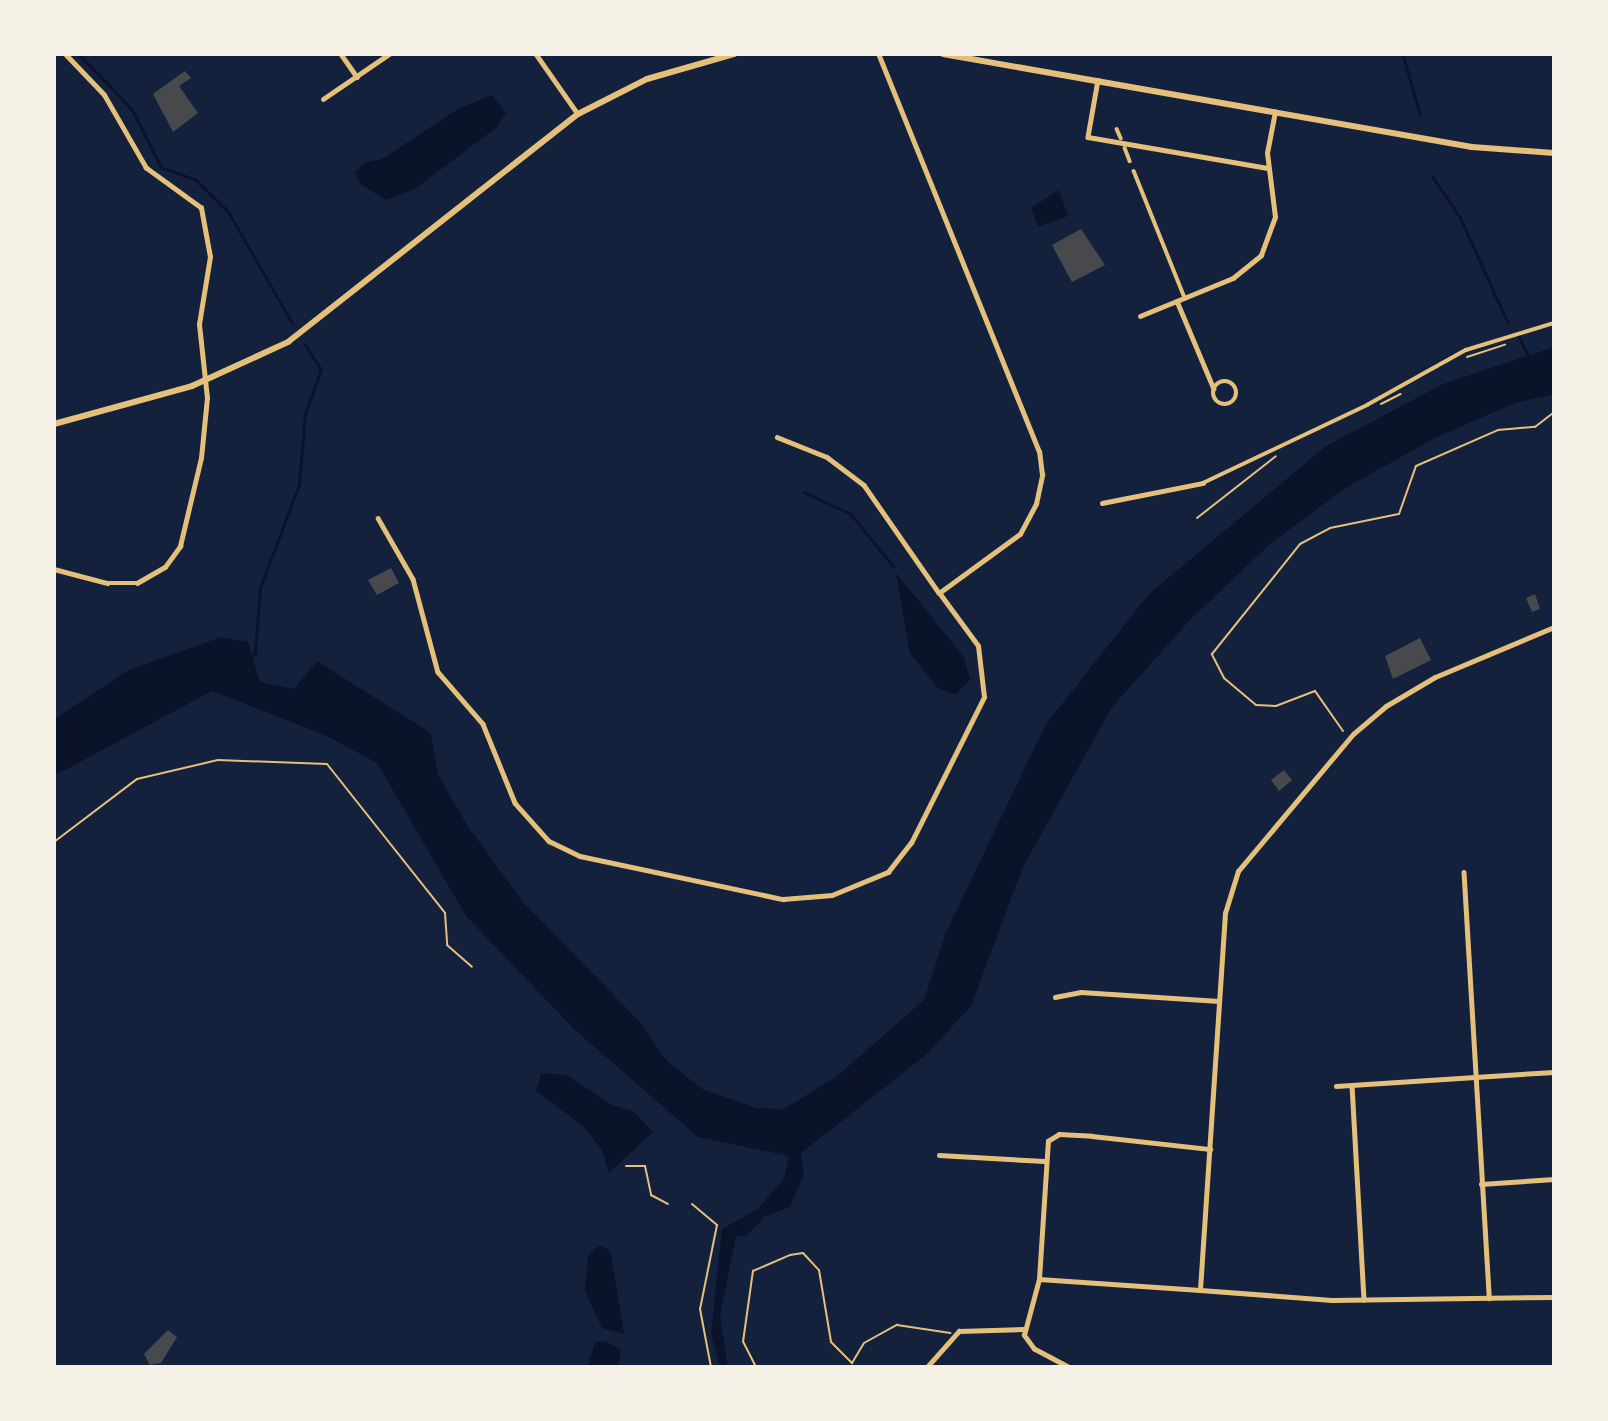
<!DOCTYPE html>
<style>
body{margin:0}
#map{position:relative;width:1608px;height:1421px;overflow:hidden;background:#14213d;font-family:Jost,sans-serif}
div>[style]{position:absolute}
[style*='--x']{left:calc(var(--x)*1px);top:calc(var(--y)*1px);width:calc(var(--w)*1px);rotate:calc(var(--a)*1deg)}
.water>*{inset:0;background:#0b132b}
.stream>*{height:2.5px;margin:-1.25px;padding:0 1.25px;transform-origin:1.25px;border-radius:1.25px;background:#0b132b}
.building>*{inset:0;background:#48494c}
.path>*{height:2px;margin:-1px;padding:0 1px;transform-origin:1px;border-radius:1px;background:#e5c07b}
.pedestrian>*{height:3.5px;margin:-1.75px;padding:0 1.75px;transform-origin:1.75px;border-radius:1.75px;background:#e5c07b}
.minor>*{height:4.5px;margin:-2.25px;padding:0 2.25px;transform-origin:2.25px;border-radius:2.25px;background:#e5c07b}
.minor>.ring{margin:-2.25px;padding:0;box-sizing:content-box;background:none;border:4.5px solid #e5c07b;border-radius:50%}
.tertiary>*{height:5px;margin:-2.5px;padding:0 2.5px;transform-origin:2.5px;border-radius:2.5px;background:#e5c07b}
.secondary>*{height:6px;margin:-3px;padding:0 3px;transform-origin:3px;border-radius:3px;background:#e5c07b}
span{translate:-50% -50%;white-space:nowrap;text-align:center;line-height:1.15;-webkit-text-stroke:5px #f6f1e7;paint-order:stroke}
.frame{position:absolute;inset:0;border:56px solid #f6f1e7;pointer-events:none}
</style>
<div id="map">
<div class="water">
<i style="clip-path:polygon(492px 95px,506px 113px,497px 127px,415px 189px,386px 200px,360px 184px,355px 172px,364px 163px,382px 159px,458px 109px)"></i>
<i style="clip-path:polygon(1059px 190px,1068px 216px,1038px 227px,1031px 208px)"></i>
<i style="clip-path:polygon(1554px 347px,1554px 394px,1515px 403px,1435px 438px,1344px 489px,1270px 544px,1190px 620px,1112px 707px,1023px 867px,971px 1006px,926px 1055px,801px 1153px,804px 1174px,790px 1207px,765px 1216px,747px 1236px,736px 1236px,720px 1317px,728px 1367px,720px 1367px,711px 1334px,722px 1229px,758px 1209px,784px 1178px,789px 1156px,698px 1137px,575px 1030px,466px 916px,377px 763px,325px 735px,212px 691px,54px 776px,54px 719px,129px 670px,221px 637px,248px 642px,260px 682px,294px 689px,317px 661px,431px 733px,438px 774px,467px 825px,523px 902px,638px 1020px,667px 1061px,702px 1089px,757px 1108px,784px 1109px,837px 1076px,924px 1000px,946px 932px,1046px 724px,1149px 594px,1326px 446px,1443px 384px)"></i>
<i style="clip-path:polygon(896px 573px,964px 657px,970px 680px,955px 695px,939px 689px,910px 654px)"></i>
<i style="clip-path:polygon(541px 1073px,567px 1075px,610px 1104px,633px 1111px,653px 1132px,609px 1173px,602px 1150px,583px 1126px,536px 1091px)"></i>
<i style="clip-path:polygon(599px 1245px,610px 1250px,624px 1334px,602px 1328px,585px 1291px,588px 1256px)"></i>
<i style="clip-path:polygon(605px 1341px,621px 1350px,618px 1367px,588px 1367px,595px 1342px)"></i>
</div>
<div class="stream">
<i style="--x:79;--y:54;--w:76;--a:46.1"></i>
<i style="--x:132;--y:109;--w:65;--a:63.4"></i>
<i style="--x:161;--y:167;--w:37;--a:20"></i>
<i style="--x:196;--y:180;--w:45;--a:44.1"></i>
<i style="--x:228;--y:211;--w:130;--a:60.1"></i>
<i style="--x:1403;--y:54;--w:62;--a:74.2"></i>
<i style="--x:1433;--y:177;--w:48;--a:56"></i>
<i style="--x:1460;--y:217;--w:116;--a:65.6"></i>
<i style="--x:1519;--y:336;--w:21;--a:65"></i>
<i style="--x:804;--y:492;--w:52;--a:25.1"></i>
<i style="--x:851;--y:514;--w:68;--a:50.9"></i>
<i style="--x:248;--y:661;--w:11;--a:-49"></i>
<i style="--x:255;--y:653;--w:65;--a:-85.6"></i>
<i style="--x:260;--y:588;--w:110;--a:-69.3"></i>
<i style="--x:299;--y:485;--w:71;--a:-85.2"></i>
<i style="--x:305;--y:414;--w:47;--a:-70"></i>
<i style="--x:321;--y:370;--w:30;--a:-123"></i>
</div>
<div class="building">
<i style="clip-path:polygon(185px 71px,191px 78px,179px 86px,198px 113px,173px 132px,153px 94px)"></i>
<i style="clip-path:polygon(1081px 229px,1105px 265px,1072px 282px,1052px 245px)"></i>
<i style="clip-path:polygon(391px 568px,399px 583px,377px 595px,368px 580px)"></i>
<i style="clip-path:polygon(1535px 594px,1540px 609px,1532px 612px,1526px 598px)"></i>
<i style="clip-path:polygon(1420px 638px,1431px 660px,1393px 679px,1385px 656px)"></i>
<i style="clip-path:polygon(1284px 770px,1292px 780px,1279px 791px,1271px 780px)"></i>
<i style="clip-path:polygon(168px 1330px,177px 1337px,161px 1363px,150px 1365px,144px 1354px)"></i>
</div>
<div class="path">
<i style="--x:1467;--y:357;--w:40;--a:-18"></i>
<i style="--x:1381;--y:404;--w:22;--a:-27"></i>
<i style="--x:1197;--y:518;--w:100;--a:-38.1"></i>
<i style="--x:1343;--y:731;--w:49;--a:-125"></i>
<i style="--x:1315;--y:691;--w:42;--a:159"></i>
<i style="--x:1276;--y:706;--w:20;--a:-177"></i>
<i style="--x:1256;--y:705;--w:42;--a:-139.8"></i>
<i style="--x:1224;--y:678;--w:27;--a:-117"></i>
<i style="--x:1212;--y:654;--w:141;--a:-51.3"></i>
<i style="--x:1300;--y:544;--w:34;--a:-28"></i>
<i style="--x:1330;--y:528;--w:70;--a:-11.5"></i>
<i style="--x:1399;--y:514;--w:51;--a:-70.5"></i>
<i style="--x:1416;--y:466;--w:90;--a:-23.7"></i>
<i style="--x:1498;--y:430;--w:37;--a:-5"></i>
<i style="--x:1535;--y:427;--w:24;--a:-38"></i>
<i style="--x:54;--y:842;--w:104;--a:-37.2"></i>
<i style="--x:137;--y:779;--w:83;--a:-13.2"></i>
<i style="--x:218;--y:760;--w:109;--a:2.1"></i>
<i style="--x:327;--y:764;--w:190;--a:51.6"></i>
<i style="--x:445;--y:913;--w:32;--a:86"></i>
<i style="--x:447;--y:945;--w:33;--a:41"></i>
<i style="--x:626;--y:1166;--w:19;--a:0"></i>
<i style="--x:645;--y:1166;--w:30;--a:78"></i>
<i style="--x:651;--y:1195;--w:19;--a:28"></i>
<i style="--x:692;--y:1204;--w:33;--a:40"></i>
<i style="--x:717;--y:1225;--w:86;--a:101.4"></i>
<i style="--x:700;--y:1309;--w:59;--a:79.3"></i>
<i style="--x:756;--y:1367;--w:28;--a:-117"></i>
<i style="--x:743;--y:1342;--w:72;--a:-82"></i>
<i style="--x:753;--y:1271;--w:40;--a:-23.4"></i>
<i style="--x:790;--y:1255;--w:13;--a:-9"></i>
<i style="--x:803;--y:1253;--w:23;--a:47"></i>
<i style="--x:819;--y:1270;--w:73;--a:80.5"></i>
<i style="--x:831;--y:1342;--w:30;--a:45"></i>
<i style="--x:852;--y:1363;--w:23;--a:-59"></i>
<i style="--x:864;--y:1343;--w:38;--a:-29"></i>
<i style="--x:897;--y:1325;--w:54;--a:8.6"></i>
</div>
<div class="pedestrian">
<i style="--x:1117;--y:129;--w:10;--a:66"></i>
<i style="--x:1125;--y:148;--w:14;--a:69"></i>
<i style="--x:1134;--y:171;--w:137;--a:68.1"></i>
<i style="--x:1203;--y:483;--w:182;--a:-25.4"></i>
<i style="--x:1367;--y:405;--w:113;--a:-29.1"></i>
<i style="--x:1466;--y:350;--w:92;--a:-17.1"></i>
</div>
<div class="minor">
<i style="--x:341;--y:54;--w:28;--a:55"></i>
<i style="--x:536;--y:54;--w:73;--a:55"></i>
<i style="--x:1098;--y:80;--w:58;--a:100"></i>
<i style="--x:1088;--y:137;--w:182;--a:9.8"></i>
<i style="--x:323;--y:99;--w:80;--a:-34.3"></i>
<i style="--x:1177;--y:301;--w:95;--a:67.2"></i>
<i style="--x:1140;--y:316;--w:100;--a:-22.2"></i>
<i style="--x:1233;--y:278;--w:36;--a:-39"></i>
<i style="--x:1261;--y:255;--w:40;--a:-69.8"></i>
<i style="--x:1275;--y:217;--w:64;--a:-97.1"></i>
<i style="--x:1267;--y:153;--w:42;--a:-79"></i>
<i class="ring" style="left:1213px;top:381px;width:19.5px;height:19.5px"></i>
<i style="--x:777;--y:437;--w:54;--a:21.8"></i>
<i style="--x:827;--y:457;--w:46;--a:37.1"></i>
<i style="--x:864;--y:485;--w:131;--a:55.2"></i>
<i style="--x:1102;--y:503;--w:103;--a:-11.2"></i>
<i style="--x:378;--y:518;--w:70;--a:60.2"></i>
<i style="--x:413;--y:579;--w:96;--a:75"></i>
<i style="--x:438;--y:672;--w:69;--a:49.1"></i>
<i style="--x:483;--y:724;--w:85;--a:67.9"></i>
<i style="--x:515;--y:803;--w:51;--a:48.2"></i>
<i style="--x:549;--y:841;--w:34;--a:26"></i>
<i style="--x:580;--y:856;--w:208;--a:12"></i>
<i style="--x:783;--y:899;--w:49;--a:-4.7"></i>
<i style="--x:832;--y:895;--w:61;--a:-22.3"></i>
<i style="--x:888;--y:872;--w:37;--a:-52"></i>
<i style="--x:911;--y:843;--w:163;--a:-63.4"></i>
<i style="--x:984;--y:697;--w:51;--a:-96.7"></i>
<i style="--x:978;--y:646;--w:66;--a:-126.3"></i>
<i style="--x:939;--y:593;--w:100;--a:-36.1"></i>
<i style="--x:1020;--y:534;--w:34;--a:-62"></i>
<i style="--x:1036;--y:504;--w:30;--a:-78"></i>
<i style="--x:1042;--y:475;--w:23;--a:-97"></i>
<i style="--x:1039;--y:452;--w:429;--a:-112"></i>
<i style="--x:54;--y:569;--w:55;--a:14.8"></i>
<i style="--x:107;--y:583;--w:30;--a:0"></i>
<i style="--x:137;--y:583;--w:32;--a:-30"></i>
<i style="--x:165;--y:567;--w:26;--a:-54"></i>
<i style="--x:180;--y:546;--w:90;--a:-76.6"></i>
<i style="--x:201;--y:458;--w:60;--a:-84.3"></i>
<i style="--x:207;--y:398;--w:74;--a:-96.2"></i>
<i style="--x:199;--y:324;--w:68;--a:-80.7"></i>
<i style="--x:210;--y:257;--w:50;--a:-100.4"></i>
<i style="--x:201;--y:208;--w:68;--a:-144"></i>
<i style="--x:146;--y:168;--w:84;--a:-119.9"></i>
<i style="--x:104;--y:95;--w:57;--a:-133.6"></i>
<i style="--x:1464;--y:872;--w:427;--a:86.6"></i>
<i style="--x:1055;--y:997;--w:26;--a:-11"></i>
<i style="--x:1081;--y:992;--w:138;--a:3.7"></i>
<i style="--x:1352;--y:1085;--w:215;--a:86.8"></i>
<i style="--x:1336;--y:1086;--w:218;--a:-3.7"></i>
<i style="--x:939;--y:1155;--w:105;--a:3.3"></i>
<i style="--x:1481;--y:1184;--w:73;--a:-3.9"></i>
<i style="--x:1039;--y:1279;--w:161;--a:3.9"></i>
<i style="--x:927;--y:1367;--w:48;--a:-48.4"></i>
<i style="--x:959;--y:1331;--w:65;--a:-1.8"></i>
<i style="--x:1068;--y:1367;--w:38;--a:-152"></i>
<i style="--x:1034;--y:1349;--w:17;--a:-126"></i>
<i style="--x:1024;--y:1335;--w:58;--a:-75"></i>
<i style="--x:1039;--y:1279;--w:138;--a:-86.3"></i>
<i style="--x:1048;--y:1141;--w:13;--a:-32"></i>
<i style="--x:1059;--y:1134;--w:33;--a:3"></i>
<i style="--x:1092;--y:1136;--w:119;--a:6.3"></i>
</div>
<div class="tertiary">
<i style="--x:1554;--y:627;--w:129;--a:157.2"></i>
<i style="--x:1435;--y:677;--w:57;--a:149.4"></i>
<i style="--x:1386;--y:706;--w:43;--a:139.7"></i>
<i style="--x:1353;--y:734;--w:179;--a:130"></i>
<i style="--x:1238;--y:871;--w:44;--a:107.2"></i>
<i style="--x:1225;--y:913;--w:378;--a:93.8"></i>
<i style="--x:1200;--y:1290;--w:132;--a:4.3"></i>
<i style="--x:1332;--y:1300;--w:222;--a:-0.8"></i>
</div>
<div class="secondary">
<i style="--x:943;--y:54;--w:537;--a:9.97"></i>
<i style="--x:1472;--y:147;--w:82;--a:4.2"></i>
<i style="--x:54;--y:424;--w:143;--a:-15.4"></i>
<i style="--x:192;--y:386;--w:106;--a:-24.6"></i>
<i style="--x:288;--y:342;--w:369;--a:-38.2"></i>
<i style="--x:578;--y:114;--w:77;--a:-26.9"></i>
<i style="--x:647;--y:79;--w:91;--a:-16"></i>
</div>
<div class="frame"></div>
</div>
